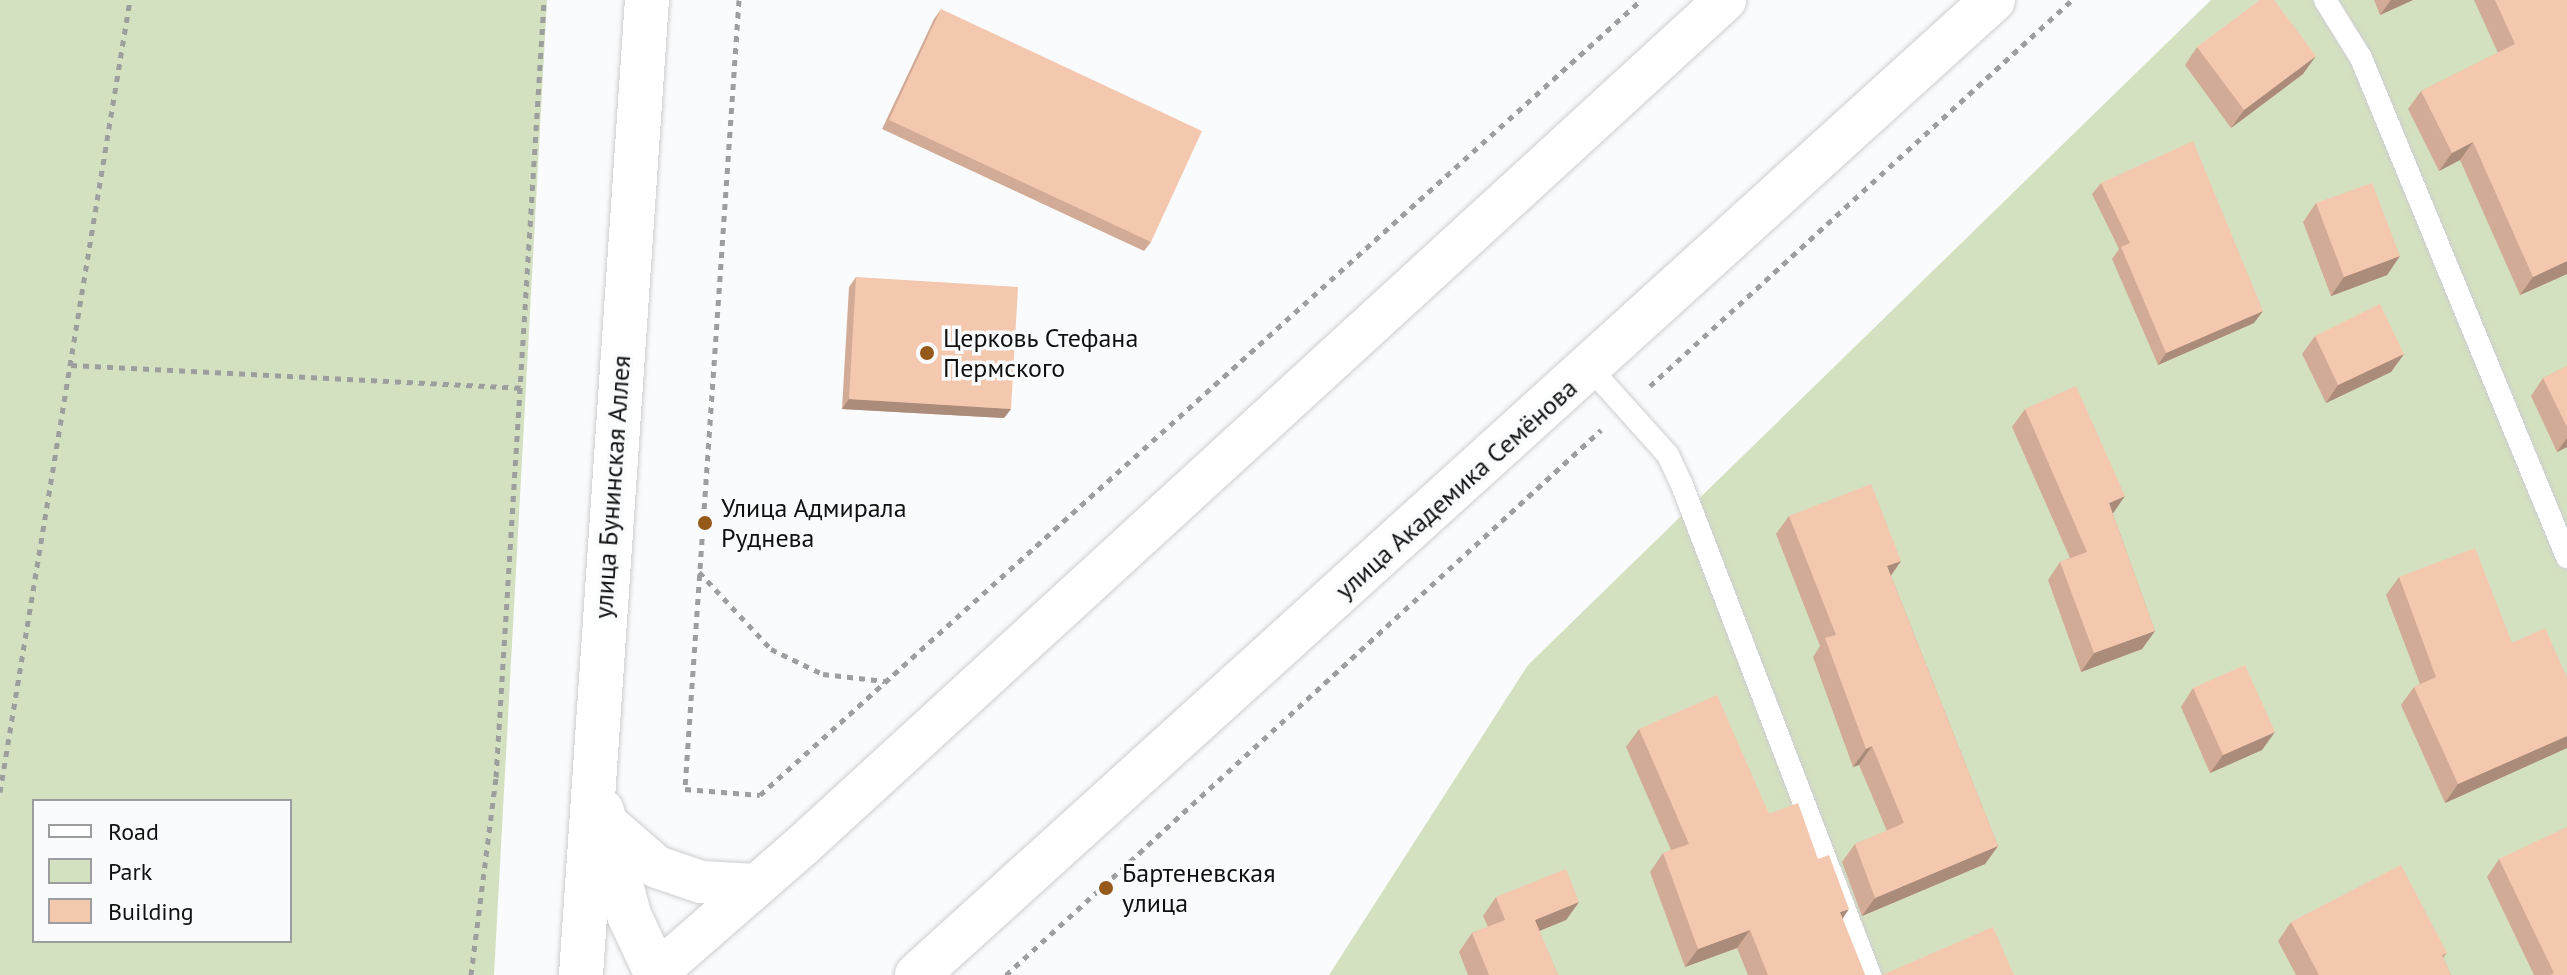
<!DOCTYPE html>
<meta charset="utf-8">
<style>
body{margin:0}
#map{position:relative;width:2567px;height:975px;overflow:hidden;background:#fafbfc;font-family:"PT Sans",sans-serif}
div>[style]{position:absolute}
[style*='--x']{left:calc(var(--x)*1px);top:calc(var(--y)*1px);width:calc(var(--w)*1px);rotate:calc(var(--a)*1deg)}
.green>*{inset:0;background:#d4e1c0}
.path>*{height:5px;margin-top:-2.5px;transform-origin:0;background:repeating-linear-gradient(90deg,#9d9e9e 0 6px,transparent 0 12px)}
.roads{filter:drop-shadow(0 0 2px #ceced0) drop-shadow(0 0 2px #ceced0)}
.lane>*{height:22px;margin:-11px;padding:0 11px;transform-origin:11px;border-radius:11px;background:#fff}
.street>*{height:42px;margin:-21px;padding:0 21px;transform-origin:21px;border-radius:21px;background:#fff}
.secondary>*{height:44px;margin:-22px;padding:0 22px;transform-origin:22px;border-radius:22px;background:#fff}
.wall>*{inset:0;background:#d2ab96}
.shaded-wall>*{inset:0;background:#ab8b7a}
.building>*{inset:0;background:#f4c7af}
.dots>*{width:22px;height:22px;translate:-50% -50%;box-sizing:border-box;border:4px solid #fafbfc;border-radius:50%}
span{translate:-50% -50%;white-space:nowrap;text-align:center;line-height:1.15;-webkit-text-stroke:7px #fafbfc;paint-order:stroke}
.poi-label{font-size:26px;color:#101010}
.left{translate:0 -50%;text-align:left}
.street-label{font-size:26px;color:#101010}
.legend{position:absolute;left:32px;top:799px;width:260px;height:144px;box-sizing:border-box;background:#fafbfc;border:2px solid #9c9d9e;margin:0;padding:10px 14px;list-style:none;font-size:24px;color:#101010}
.legend li{display:flex;align-items:center;gap:16px;height:40px}
.legend b{width:40px;border:2px solid #9c9d9e}
</style>
<div id="map">
<div class="green">
<i style="clip-path:polygon(evenodd,0 0,547px 0,494px 975px,0 975px,0 0,290px 801px,290px 941px,34px 941px,34px 801px,290px 801px)"></i>
<i style="clip-path:polygon(2211px 0,2567px 0,2567px 975px,1329px 975px,1528px 665px)"></i>
</div>
<div class="path">
<i style="--x:739;--y:0;--w:791;--a:93.92"></i>
<i style="--x:685;--y:789;--w:75;--a:4.6"></i>
<i style="--x:760;--y:795;--w:1187;--a:-42.06"></i>
<i style="--x:71;--y:365;--w:451;--a:2.9"></i>
<i style="--x:1650;--y:386;--w:572;--a:-42.45"></i>
<i style="--x:699;--y:572;--w:105;--a:46.9"></i>
<i style="--x:771;--y:649;--w:58;--a:25.7"></i>
<i style="--x:823;--y:674;--w:62;--a:6.4"></i>
<i style="--x:0;--y:792;--w:803;--a:-80.68"></i>
<i style="--x:471;--y:975;--w:200;--a:-82.8"></i>
<i style="--x:496;--y:777;--w:778;--a:-86.46"></i>
<i style="--x:1006;--y:975;--w:807;--a:-42.49"></i>
</div>
<div class="roads">
<div class="lane">
<i style="--x:2325;--y:0;--w:68;--a:58.2"></i>
<i style="--x:2361;--y:58;--w:540;--a:67.57"></i>
<i style="--x:1590;--y:368;--w:117;--a:48.1"></i>
<i style="--x:1668;--y:455;--w:33;--a:65"></i>
<i style="--x:1682;--y:485;--w:525;--a:69.01"></i>
</div>
<div class="street">
<i style="--x:605;--y:822;--w:69;--a:40.9"></i>
<i style="--x:657;--y:867;--w:46;--a:18.8"></i>
<i style="--x:701;--y:882;--w:56;--a:3.1"></i>
<i style="--x:654;--y:975;--w:198;--a:-41.1"></i>
<i style="--x:803;--y:845;--w:1251;--a:-42.5"></i>
</div>
<div class="secondary">
<i style="--x:602;--y:811;--w:107;--a:75.4"></i>
<i style="--x:629;--y:915;--w:66;--a:65"></i>
<i style="--x:581;--y:975;--w:977;--a:-86.13"></i>
<i style="--x:917;--y:975;--w:1452;--a:-42.18"></i>
</div>
</div>
<div class="wall">
<i style="clip-path:polygon(2374px 0,2413px 0,2380px 15px)"></i>
<i style="clip-path:polygon(2474px 0,2567px 0,2567px 274px,2520px 295px,2460px 160px,2439px 171px,2408px 109px,2421px 91px,2498px 53px)"></i>
<i style="clip-path:polygon(941px 9px,1151px 242px,1144px 251px,882px 129px,934px 19px)"></i>
<i style="clip-path:polygon(2197px 47px,2303px 74px,2231px 128px,2185px 65px)"></i>
<i style="clip-path:polygon(2101px 183px,2254px 323px,2158px 365px,2112px 259px,2119px 249px,2092px 194px)"></i>
<i style="clip-path:polygon(2316px 203px,2400px 256px,2387px 275px,2331px 296px,2303px 222px)"></i>
<i style="clip-path:polygon(856px 277px,1011px 409px,1004px 418px,842px 409px,849px 287px)"></i>
<i style="clip-path:polygon(2315px 336px,2404px 354px,2391px 372px,2326px 403px,2302px 354px)"></i>
<i style="clip-path:polygon(2567px 366px,2567px 447px,2557px 452px,2531px 396px,2543px 378px)"></i>
<i style="clip-path:polygon(2025px 409px,2113px 514px,2155px 631px,2142px 649px,2081px 672px,2048px 580px,2060px 562px,2070px 558px,2012px 427px)"></i>
<i style="clip-path:polygon(1789px 516px,1901px 561px,1891px 576px,1998px 846px,1985px 864px,1862px 916px,1842px 862px,1855px 844px,1887px 831px,1859px 765px,1853px 767px,1813px 657px,1820px 646px,1776px 534px)"></i>
<i style="clip-path:polygon(2399px 577px,2512px 643px,2567px 678px,2567px 748px,2445px 803px,2401px 705px,2414px 687px,2420px 684px,2386px 595px)"></i>
<i style="clip-path:polygon(2193px 688px,2262px 750px,2210px 773px,2181px 707px)"></i>
<i style="clip-path:polygon(1639px 729px,1769px 814px,1818px 859px,1865px 975px,1748px 975px,1737px 948px,1685px 967px,1650px 872px,1663px 853px,1671px 850px,1626px 747px)"></i>
<i style="clip-path:polygon(2499px 859px,2567px 975px,2534px 975px,2487px 877px)"></i>
<i style="clip-path:polygon(1496px 897px,1579px 902px,1566px 920px,1539px 931px,1558px 975px,1468px 975px,1459px 952px,1472px 933px,1488px 927px,1483px 916px)"></i>
<i style="clip-path:polygon(2291px 922px,2447px 953px,2443px 958px,2451px 975px,2296px 975px,2278px 941px)"></i>
</div>
<div class="shaded-wall">
<i style="clip-path:polygon(2391px 0,2413px 0,2380px 15px)"></i>
<i style="clip-path:polygon(2316px 56px,2303px 74px,2231px 128px,2244px 110px)"></i>
<i style="clip-path:polygon(2473px 142px,2460px 160px,2439px 171px,2452px 153px)"></i>
<i style="clip-path:polygon(2400px 256px,2387px 275px,2331px 296px,2344px 277px)"></i>
<i style="clip-path:polygon(2567px 261px,2567px 274px,2520px 295px,2533px 277px)"></i>
<i style="clip-path:polygon(2263px 311px,2254px 323px,2158px 365px,2166px 353px)"></i>
<i style="clip-path:polygon(2404px 354px,2391px 372px,2326px 403px,2338px 385px)"></i>
<i style="clip-path:polygon(849px 399px,1011px 409px,1004px 418px,842px 409px)"></i>
<i style="clip-path:polygon(2567px 438px,2567px 447px,2557px 452px)"></i>
<i style="clip-path:polygon(2125px 496px,2112px 515px,2109px 503px)"></i>
<i style="clip-path:polygon(1901px 561px,1888px 579px,1887px 566px)"></i>
<i style="clip-path:polygon(2155px 631px,2142px 649px,2081px 672px,2094px 653px)"></i>
<i style="clip-path:polygon(2275px 732px,2262px 750px,2210px 773px,2223px 755px)"></i>
<i style="clip-path:polygon(2567px 736px,2567px 748px,2445px 803px,2458px 784px)"></i>
<i style="clip-path:polygon(1872px 746px,1859px 765px,1853px 767px,1866px 749px)"></i>
<i style="clip-path:polygon(1998px 846px,1985px 864px,1862px 916px,1875px 898px)"></i>
<i style="clip-path:polygon(1579px 902px,1566px 920px,1522px 938px,1535px 920px)"></i>
<i style="clip-path:polygon(1849px 909px,1837px 927px,1840px 912px)"></i>
<i style="clip-path:polygon(1750px 930px,1737px 948px,1685px 967px,1698px 949px)"></i>
</div>
<div class="building">
<i style="clip-path:polygon(2260px 0,2274px 0,2316px 56px,2244px 110px,2197px 47px)"></i>
<i style="clip-path:polygon(2495px 0,2567px 0,2567px 261px,2533px 277px,2473px 142px,2452px 153px,2421px 91px,2515px 44px)"></i>
<i style="clip-path:polygon(941px 9px,1202px 131px,1151px 242px,889px 120px)"></i>
<i style="clip-path:polygon(2193px 141px,2263px 311px,2166px 353px,2121px 247px,2130px 243px,2101px 183px)"></i>
<i style="clip-path:polygon(2372px 183px,2400px 256px,2344px 277px,2316px 203px)"></i>
<i style="clip-path:polygon(856px 277px,1018px 287px,1011px 409px,849px 399px)"></i>
<i style="clip-path:polygon(2380px 304px,2404px 354px,2338px 385px,2315px 336px)"></i>
<i style="clip-path:polygon(2567px 366px,2567px 427px,2543px 378px)"></i>
<i style="clip-path:polygon(2076px 386px,2125px 496px,2109px 503px,2155px 631px,2094px 653px,2060px 562px,2087px 552px,2025px 409px)"></i>
<i style="clip-path:polygon(1871px 484px,1901px 561px,1887px 566px,1998px 846px,1875px 898px,1855px 844px,1904px 823px,1872px 746px,1866px 749px,1825px 638px,1836px 635px,1789px 516px)"></i>
<i style="clip-path:polygon(2475px 548px,2512px 643px,2545px 628px,2567px 678px,2567px 736px,2458px 784px,2414px 687px,2436px 677px,2399px 577px)"></i>
<i style="clip-path:polygon(2245px 665px,2275px 732px,2223px 755px,2193px 688px)"></i>
<i style="clip-path:polygon(1717px 695px,1769px 814px,1798px 803px,1818px 859px,1829px 855px,1849px 909px,1840px 912px,1865px 975px,1768px 975px,1750px 930px,1698px 949px,1663px 853px,1689px 844px,1639px 729px)"></i>
<i style="clip-path:polygon(2567px 827px,2567px 975px,2550px 975px,2554px 973px,2499px 859px)"></i>
<i style="clip-path:polygon(2401px 865px,2447px 953px,2442px 955px,2451px 975px,2319px 975px,2291px 922px)"></i>
<i style="clip-path:polygon(1566px 869px,1579px 902px,1535px 920px,1558px 975px,1489px 975px,1472px 933px,1505px 920px,1496px 897px)"></i>
<i style="clip-path:polygon(1993px 927px,2014px 975px,1882px 975px)"></i>
</div>
<div class="dots">
<i style="left:927px;top:353px;background:#95591a"></i>
<i style="left:705px;top:523px;background:#95591a"></i>
<i style="left:1106px;top:888px;background:#95591a"></i>
</div>
<div class="poi-label">
<span class="left" style="left:943px;top:353px">Церковь Стефана<br>Пермского</span>
<span class="left" style="left:721px;top:523px">Улица Адмирала<br>Руднева</span>
<span class="left" style="left:1122px;top:888px">Бартеневская<br>улица</span>
</div>
<div class="street-label">
<span style="left:612px;top:487px;rotate:-86deg">улица Бунинская Аллея</span>
<span style="left:1456px;top:489px;rotate:-42deg">улица Академика Семёнова</span>
</div>
<ul class="legend">
<li><b style="height:10px;background:#fff"></b>Road</li>
<li><b style="height:22px;background:#d4e1c0"></b>Park</li>
<li><b style="height:22px;background:#f4c7af"></b>Building</li>
</ul>
</div>
